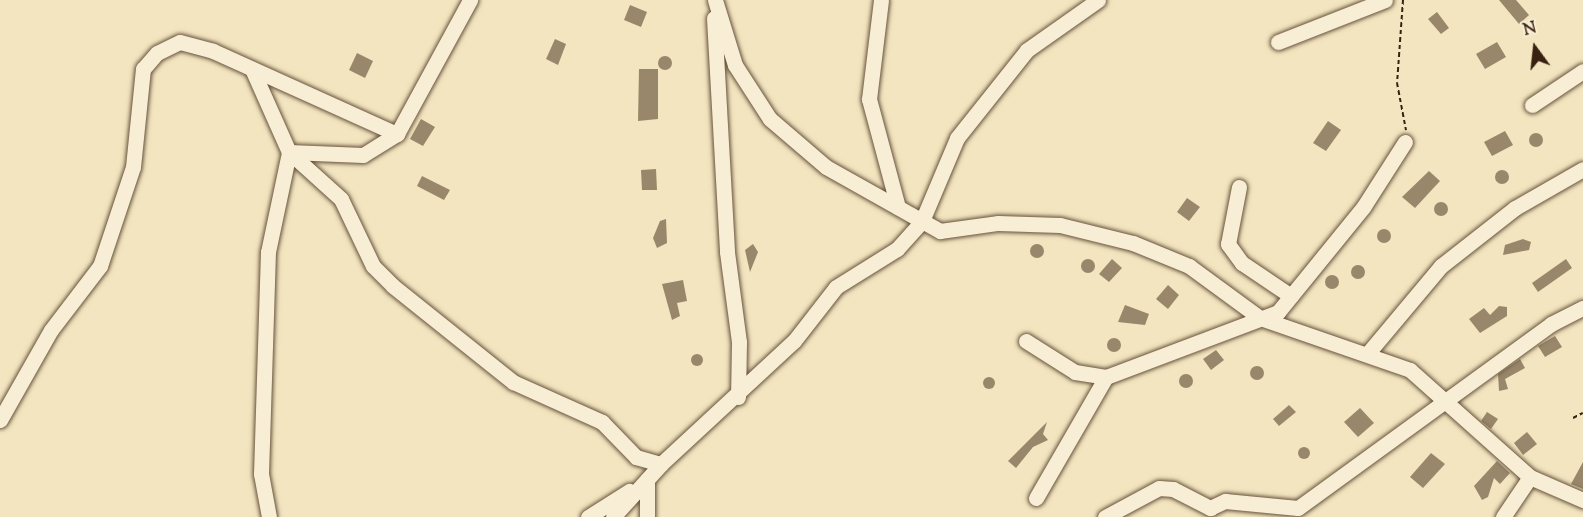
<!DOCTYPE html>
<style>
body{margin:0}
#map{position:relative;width:1583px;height:517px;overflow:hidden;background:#f2e5bf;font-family:"Sorts Mill Goudy",serif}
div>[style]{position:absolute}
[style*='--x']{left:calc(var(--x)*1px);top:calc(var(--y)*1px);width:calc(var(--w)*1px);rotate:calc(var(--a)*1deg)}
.building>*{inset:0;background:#99876b}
.round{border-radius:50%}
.path>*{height:2px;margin-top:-1px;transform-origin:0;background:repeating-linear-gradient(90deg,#392111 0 4.5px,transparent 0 7.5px)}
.roads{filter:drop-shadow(0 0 2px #67523c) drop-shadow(0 0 2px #67523c)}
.street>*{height:15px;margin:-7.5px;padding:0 7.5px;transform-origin:7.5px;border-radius:7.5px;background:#f7eed5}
span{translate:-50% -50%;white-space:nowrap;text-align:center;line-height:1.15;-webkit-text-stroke:5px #f7eed5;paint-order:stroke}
.north{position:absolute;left:1505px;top:18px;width:60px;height:60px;-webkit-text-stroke:4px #f7eed5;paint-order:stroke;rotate:345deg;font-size:16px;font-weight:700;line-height:24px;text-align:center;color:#392111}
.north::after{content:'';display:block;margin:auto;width:21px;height:27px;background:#392111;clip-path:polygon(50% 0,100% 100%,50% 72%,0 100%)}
</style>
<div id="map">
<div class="building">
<i style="clip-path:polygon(1499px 0,1516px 0,1529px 15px,1519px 24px)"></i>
<i style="clip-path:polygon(630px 5px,647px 12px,641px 27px,624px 20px)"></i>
<i style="clip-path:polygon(1437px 12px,1449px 28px,1441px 34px,1428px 19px)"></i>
<i style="clip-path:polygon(555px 39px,566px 44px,558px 65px,546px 59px)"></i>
<i style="clip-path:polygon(1497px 42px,1506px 57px,1485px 69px,1476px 54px)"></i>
<i style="clip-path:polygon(357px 53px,373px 61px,365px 78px,349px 70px)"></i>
<i class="round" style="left:658px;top:56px;width:14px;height:14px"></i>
<i style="clip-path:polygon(639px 69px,658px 69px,658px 119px,638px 121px)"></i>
<i style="clip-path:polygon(421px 119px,435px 127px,423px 146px,410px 139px)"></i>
<i style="clip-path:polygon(1328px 121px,1341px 130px,1326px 151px,1313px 143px)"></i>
<i style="clip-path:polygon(1505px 131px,1513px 145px,1492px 156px,1484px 142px)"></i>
<i class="round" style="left:1529px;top:133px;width:14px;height:14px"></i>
<i style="clip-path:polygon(656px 169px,657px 190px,642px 190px,641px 170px)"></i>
<i class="round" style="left:1495px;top:170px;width:14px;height:14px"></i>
<i style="clip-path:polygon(1429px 171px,1440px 181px,1415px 208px,1402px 197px)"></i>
<i style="clip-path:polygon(422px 176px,450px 190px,444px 200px,417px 186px)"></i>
<i style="clip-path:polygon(1187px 198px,1200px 207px,1189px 221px,1177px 212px)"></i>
<i class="round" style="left:1434px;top:202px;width:14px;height:14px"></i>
<i style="clip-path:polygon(666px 219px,667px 243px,657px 248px,653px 238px,660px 221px)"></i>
<i class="round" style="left:1377px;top:229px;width:14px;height:14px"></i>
<i style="clip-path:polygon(1523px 239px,1531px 242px,1529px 250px,1503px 255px,1505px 245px)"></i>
<i style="clip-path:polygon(753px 244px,758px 252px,750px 272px,745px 250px)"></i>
<i class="round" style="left:1030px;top:244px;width:14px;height:14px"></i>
<i class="round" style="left:1081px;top:259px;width:14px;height:14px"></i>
<i style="clip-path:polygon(1112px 259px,1122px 268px,1109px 282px,1099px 274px)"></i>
<i style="clip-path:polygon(1566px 259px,1572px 268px,1538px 292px,1532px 283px)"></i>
<i class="round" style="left:1351px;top:265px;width:14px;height:14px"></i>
<i class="round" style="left:1325px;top:275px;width:14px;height:14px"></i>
<i style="clip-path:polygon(683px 280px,687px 301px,677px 303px,680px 316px,672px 320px,662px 284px)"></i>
<i style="clip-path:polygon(1168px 285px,1179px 295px,1168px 309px,1156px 299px)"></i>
<i style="clip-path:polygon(1125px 305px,1149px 314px,1145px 325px,1118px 322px)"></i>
<i style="clip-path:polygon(1499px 306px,1507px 307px,1507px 316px,1480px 333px,1469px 319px,1484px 308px,1490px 315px)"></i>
<i style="clip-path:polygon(1555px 336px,1562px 347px,1545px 357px,1538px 346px)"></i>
<i class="round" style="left:1107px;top:338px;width:14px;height:14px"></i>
<i style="clip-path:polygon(1216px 350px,1224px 360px,1211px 370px,1203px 359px)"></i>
<i class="round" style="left:691px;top:354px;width:12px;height:12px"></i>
<i style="clip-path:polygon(1520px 359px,1525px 368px,1505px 379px,1508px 389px,1499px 391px,1498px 374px)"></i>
<i class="round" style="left:1250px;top:366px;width:14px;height:14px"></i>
<i class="round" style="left:1179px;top:374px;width:14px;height:14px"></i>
<i class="round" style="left:983px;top:377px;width:12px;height:12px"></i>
<i style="clip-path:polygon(1289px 405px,1296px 412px,1279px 426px,1273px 419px)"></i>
<i style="clip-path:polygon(1360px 408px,1374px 423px,1358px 437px,1344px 422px)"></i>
<i style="clip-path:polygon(1487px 412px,1498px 419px,1491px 429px,1481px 421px)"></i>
<i style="clip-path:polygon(1047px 422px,1043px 434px,1048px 440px,1033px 447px,1016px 468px,1008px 461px)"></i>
<i style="clip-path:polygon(1527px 432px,1537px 444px,1523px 455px,1514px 443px)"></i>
<i class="round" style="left:1298px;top:447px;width:12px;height:12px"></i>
<i style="clip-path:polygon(1431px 453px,1445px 464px,1423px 488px,1410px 477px)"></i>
<i style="clip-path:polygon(1497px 461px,1510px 473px,1500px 484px,1494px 478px,1488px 497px,1482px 500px,1474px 486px)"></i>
<i style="clip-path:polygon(1583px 462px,1583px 489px,1571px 484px)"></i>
</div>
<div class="path">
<i style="--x:1403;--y:0;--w:83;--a:94.1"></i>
<i style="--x:1397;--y:83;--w:48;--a:79.2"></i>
<i style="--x:1573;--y:418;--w:11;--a:-27"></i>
</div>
<div class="roads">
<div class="street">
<i style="--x:715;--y:0;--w:68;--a:72.9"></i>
<i style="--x:735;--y:65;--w:64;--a:57.1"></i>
<i style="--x:770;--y:119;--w:74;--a:40.6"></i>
<i style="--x:826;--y:167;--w:131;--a:29.3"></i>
<i style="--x:940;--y:231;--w:59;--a:-7.9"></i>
<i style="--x:998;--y:223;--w:62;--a:1.8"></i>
<i style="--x:1060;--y:225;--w:75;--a:13.9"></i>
<i style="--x:1133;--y:243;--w:61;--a:22.3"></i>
<i style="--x:1189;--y:266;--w:88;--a:36.2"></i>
<i style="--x:1260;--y:318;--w:159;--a:19.1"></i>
<i style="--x:1410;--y:370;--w:161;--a:41.7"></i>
<i style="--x:1530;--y:477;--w:58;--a:23.5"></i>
<i style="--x:881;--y:0;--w:100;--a:96.9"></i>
<i style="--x:869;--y:99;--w:112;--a:75"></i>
<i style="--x:714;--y:18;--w:234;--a:86.8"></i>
<i style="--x:727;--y:252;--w:91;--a:82.4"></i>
<i style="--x:739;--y:342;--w:55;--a:91"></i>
<i style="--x:1278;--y:42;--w:115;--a:-21.4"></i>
<i style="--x:252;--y:69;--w:91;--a:66"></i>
<i style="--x:289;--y:152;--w:74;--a:2.3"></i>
<i style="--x:363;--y:155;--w:40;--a:-32"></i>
<i style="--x:397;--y:134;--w:153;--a:-61.4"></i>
<i style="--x:1532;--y:105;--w:61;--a:-33.7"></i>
<i style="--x:1239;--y:187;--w:58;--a:100.9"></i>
<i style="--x:1228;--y:244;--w:24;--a:54"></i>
<i style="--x:1242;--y:263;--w:59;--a:34"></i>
<i style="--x:1026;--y:341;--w:58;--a:32.3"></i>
<i style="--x:1075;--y:372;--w:31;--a:9"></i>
<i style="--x:1106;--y:377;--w:184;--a:-20.7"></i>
<i style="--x:1278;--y:312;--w:136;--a:-50.9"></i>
<i style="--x:1364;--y:206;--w:76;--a:-57.4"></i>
<i style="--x:1368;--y:353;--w:114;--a:-50"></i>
<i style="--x:1441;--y:266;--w:94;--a:-38.1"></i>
<i style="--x:1515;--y:208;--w:78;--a:-29.8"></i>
<i style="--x:0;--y:420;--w:103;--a:-60.5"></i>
<i style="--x:51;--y:330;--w:81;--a:-52.6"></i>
<i style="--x:100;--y:266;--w:104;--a:-71.6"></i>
<i style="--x:133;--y:167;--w:99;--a:-84.2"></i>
<i style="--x:143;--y:69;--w:21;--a:-49"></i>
<i style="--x:157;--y:53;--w:25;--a:-26"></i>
<i style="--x:180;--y:42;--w:34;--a:15"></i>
<i style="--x:213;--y:51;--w:202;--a:24.3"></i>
<i style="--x:1036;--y:498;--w:140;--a:-60"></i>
<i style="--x:269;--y:517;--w:44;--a:-100.5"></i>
<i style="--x:261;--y:474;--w:222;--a:-88.2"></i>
<i style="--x:268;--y:252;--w:102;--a:-78.1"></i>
<i style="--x:289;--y:152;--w:70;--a:42.1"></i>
<i style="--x:341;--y:199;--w:74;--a:64.5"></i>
<i style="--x:373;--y:266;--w:28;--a:45"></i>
<i style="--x:393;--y:286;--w:154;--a:38.7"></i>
<i style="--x:513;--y:382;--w:98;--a:24.2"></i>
<i style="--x:602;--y:422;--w:49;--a:45.8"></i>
<i style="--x:636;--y:457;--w:26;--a:16"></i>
<i style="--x:661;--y:464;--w:181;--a:-42.8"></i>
<i style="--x:794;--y:341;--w:68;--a:-52.1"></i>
<i style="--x:836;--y:287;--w:72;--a:-31.9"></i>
<i style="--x:897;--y:249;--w:38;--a:-48"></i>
<i style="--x:922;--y:221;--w:90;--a:-67.1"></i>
<i style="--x:957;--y:138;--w:112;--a:-51.5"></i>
<i style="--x:1027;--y:50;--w:87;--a:-35.2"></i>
<i style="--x:588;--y:517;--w:49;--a:-32.4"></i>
<i style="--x:613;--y:517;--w:72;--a:-47.8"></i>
<i style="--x:647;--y:517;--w:37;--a:-90"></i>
<i style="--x:1105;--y:517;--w:61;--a:-28.2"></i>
<i style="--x:1159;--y:488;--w:14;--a:4"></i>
<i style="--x:1173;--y:489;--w:42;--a:27.2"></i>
<i style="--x:1210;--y:508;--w:17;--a:-25"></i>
<i style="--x:1225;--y:501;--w:73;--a:5.5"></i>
<i style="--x:1298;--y:508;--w:313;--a:-36"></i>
<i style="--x:1551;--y:324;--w:36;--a:-27"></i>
<i style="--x:1503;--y:517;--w:48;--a:-56"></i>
</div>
</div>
<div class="north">N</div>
</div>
